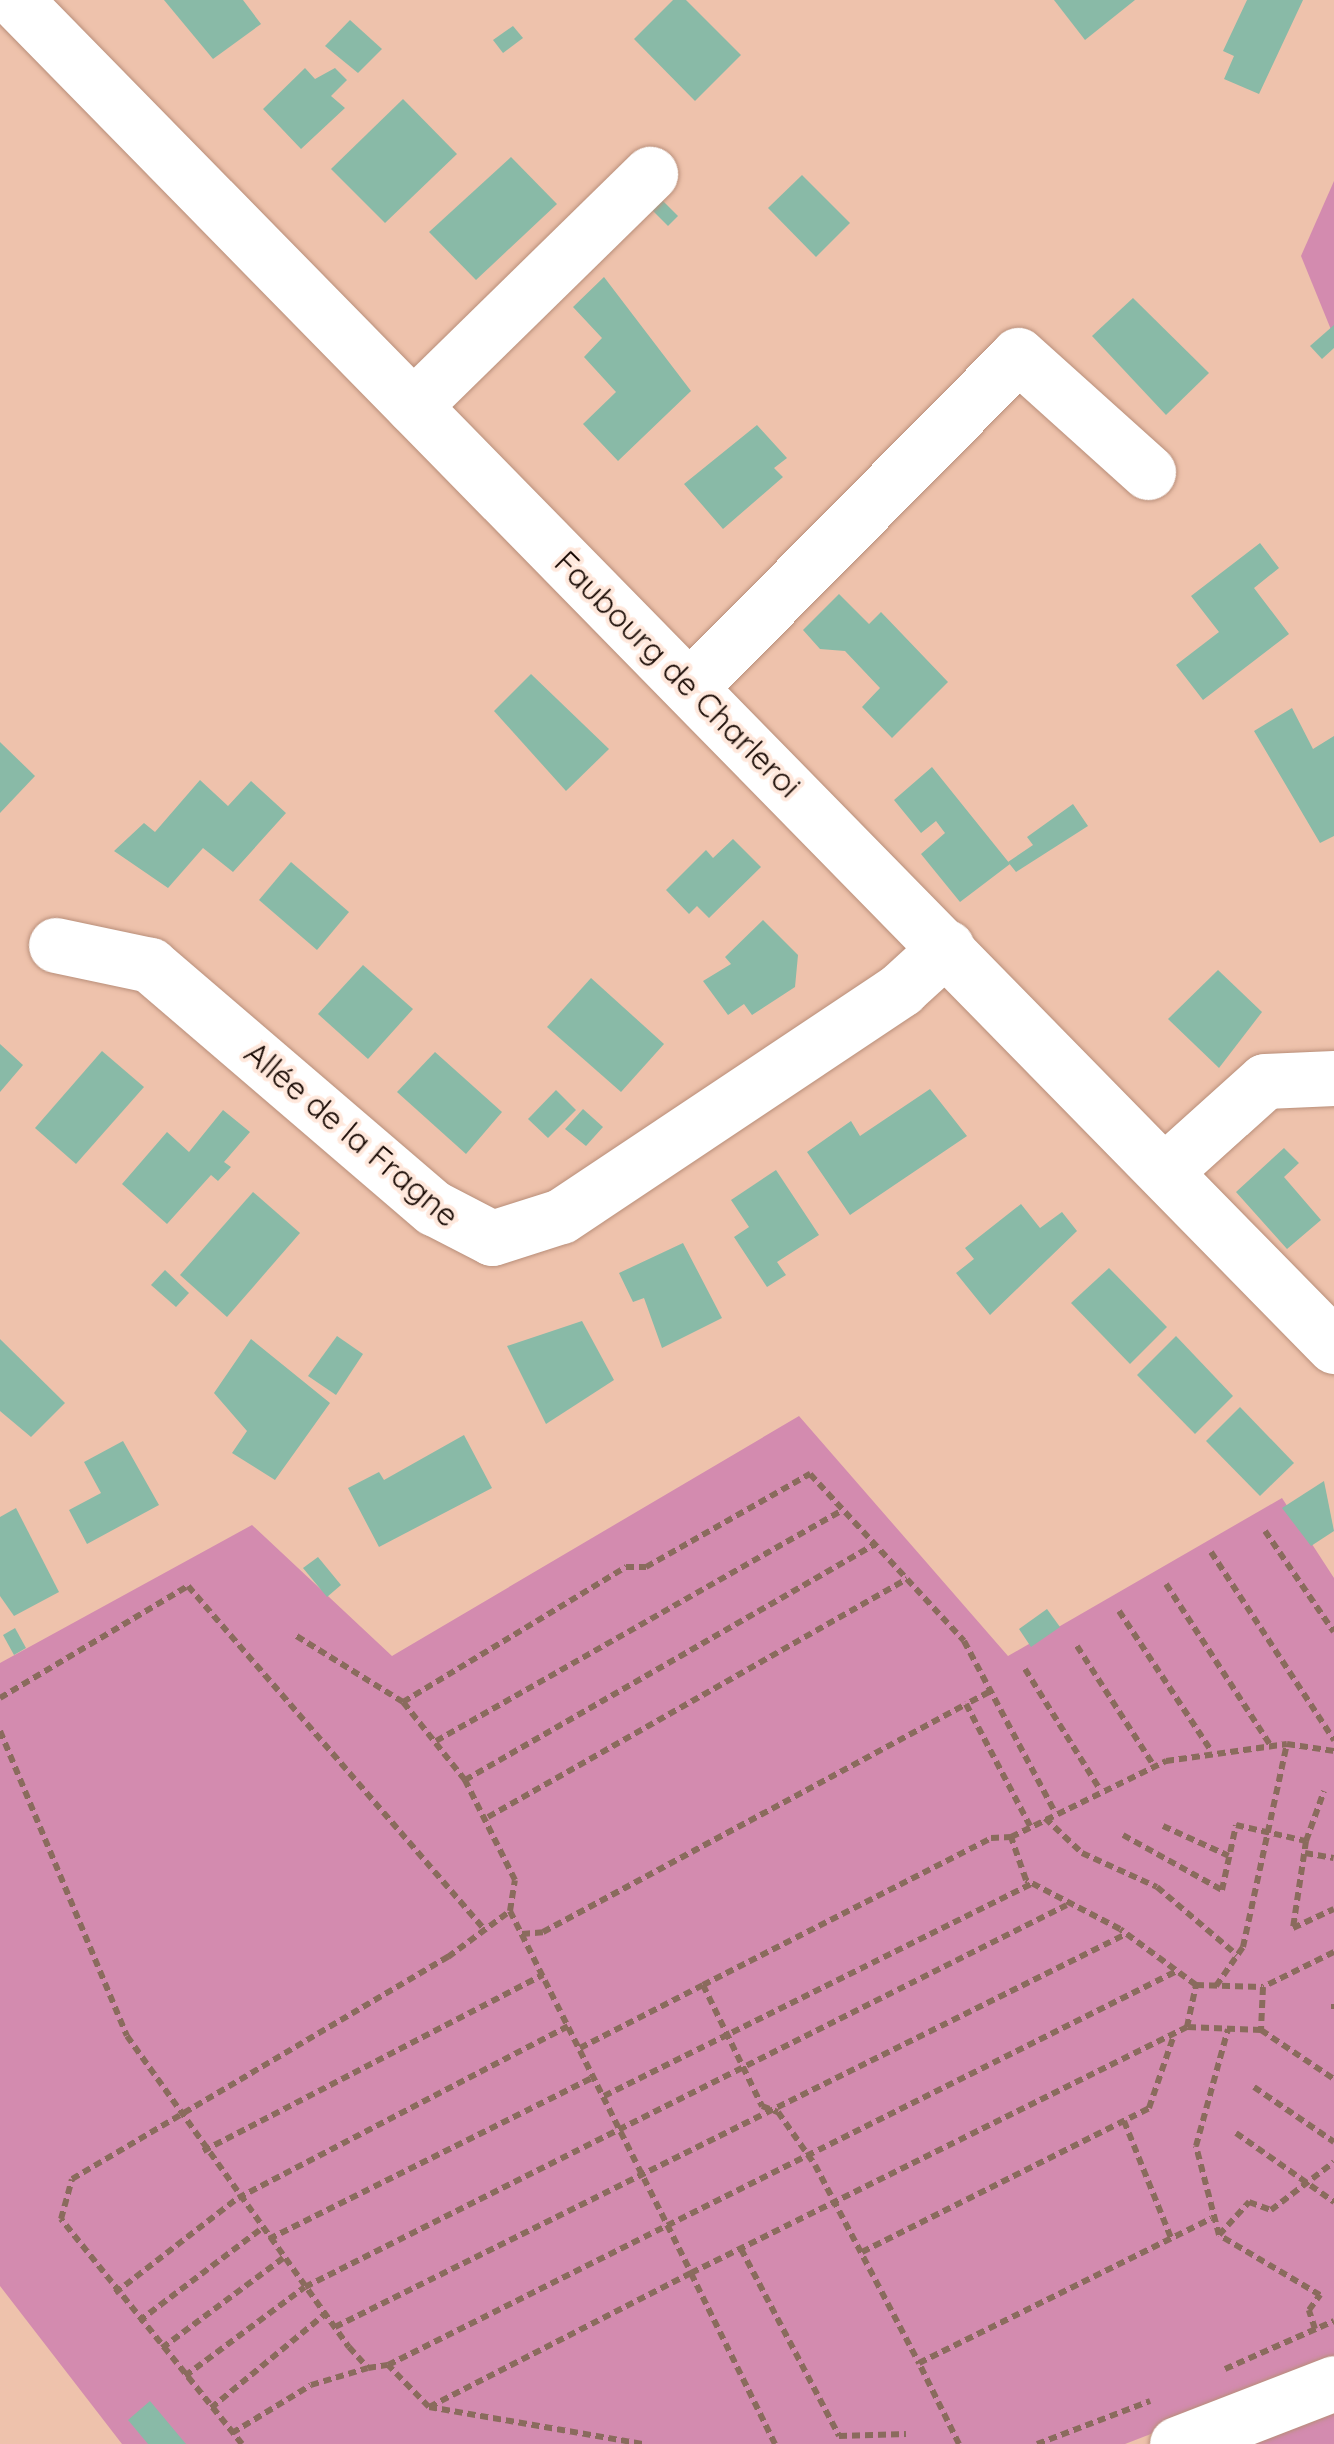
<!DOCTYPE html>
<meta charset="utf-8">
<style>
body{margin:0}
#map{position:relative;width:1334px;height:2444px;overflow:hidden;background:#eec2ac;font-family:Quicksand,sans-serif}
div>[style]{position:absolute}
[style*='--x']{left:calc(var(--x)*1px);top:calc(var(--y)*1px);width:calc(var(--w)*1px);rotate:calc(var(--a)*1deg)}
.green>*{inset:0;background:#d38baf}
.building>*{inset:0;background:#89baa7}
.path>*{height:6px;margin-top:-3px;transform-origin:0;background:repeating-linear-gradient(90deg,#8a6b5d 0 8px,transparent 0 13px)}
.roads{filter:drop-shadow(0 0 2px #b88e79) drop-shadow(0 0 2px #b88e79)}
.minor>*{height:55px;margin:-27.5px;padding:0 27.5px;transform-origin:27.5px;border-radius:27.5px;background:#fff}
.major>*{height:55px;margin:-27.5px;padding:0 27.5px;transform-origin:27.5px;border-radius:27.5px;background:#fff}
span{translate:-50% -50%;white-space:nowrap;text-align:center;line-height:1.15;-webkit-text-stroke:8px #ffe8dc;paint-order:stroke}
.street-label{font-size:32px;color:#190a04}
</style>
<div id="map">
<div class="green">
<i style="clip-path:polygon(1334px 181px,1334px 337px,1301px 256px)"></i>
<i style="clip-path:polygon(799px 1416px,1008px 1656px,1282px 1498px,1334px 1578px,1334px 2363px,1125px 2444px,122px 2444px,0 2286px,0 1663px,252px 1525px,392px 1656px)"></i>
<i style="clip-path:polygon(1334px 2392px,1334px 2444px,1189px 2444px)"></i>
</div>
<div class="building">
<i style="clip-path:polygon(164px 0,243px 0,261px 24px,213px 59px)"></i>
<i style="clip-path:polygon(673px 0,686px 0,741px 55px,695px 101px,634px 39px)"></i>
<i style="clip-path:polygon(1054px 0,1135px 0,1085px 40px)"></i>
<i style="clip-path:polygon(1247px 0,1303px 0,1259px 94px,1224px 79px,1234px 56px,1223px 51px)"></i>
<i style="clip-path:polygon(350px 20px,382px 49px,358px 73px,325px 46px)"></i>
<i style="clip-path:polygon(513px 26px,523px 38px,503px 53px,493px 40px)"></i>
<i style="clip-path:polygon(305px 68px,315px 79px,335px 68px,347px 80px,331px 96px,345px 108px,301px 149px,263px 109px)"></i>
<i style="clip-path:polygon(403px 99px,457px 154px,385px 223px,331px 169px)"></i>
<i style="clip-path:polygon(511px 157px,557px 204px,476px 280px,429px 232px)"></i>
<i style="clip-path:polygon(802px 175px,850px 223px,816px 257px,768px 208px)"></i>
<i style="clip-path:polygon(662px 200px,678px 216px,668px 226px,652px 210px)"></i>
<i style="clip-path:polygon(604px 277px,691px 391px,618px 461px,583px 424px,616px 392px,584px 357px,602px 338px,573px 307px)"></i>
<i style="clip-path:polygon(1133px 298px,1209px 373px,1166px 415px,1092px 336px)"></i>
<i style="clip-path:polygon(1334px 325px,1334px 348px,1322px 359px,1310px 346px)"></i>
<i style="clip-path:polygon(757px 425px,787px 458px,774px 468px,783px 477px,723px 529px,684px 484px)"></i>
<i style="clip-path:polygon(1260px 543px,1279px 568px,1254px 588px,1289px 634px,1203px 700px,1176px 665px,1219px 632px,1191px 596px)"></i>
<i style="clip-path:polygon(839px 594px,869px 624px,881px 612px,948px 682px,892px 738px,862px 707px,880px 688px,845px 651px,820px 649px,803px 630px)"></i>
<i style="clip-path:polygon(531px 674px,609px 749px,566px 791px,494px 711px)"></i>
<i style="clip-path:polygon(1292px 708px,1313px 749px,1334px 736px,1334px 836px,1320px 843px,1254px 731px)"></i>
<i style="clip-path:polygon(0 742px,35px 776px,0 813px)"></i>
<i style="clip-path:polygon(932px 767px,1010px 864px,960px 902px,921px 854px,945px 833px,936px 821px,921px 833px,894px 800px)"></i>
<i style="clip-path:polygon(200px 780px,228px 806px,251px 781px,286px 813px,233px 872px,203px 848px,168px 888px,114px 851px,144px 823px,155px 832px)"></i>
<i style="clip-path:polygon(1073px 804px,1088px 826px,1016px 872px,1008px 862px,1033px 845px,1027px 837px)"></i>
<i style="clip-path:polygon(733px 839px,761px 867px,709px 918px,697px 906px,689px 914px,666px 890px,706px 850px,713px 858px)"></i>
<i style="clip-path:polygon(291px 862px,349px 912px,317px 950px,259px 900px)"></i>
<i style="clip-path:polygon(763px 920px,798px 955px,795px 987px,752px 1015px,744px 1004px,728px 1015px,703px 981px,731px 964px,725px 957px)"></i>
<i style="clip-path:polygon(363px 965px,413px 1009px,368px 1059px,318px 1014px)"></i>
<i style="clip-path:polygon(1218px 970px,1262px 1012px,1219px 1068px,1168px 1019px)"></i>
<i style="clip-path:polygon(591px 978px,664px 1044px,621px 1092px,547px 1027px)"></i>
<i style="clip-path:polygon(0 1044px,23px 1065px,0 1092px)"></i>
<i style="clip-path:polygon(102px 1051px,144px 1087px,76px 1164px,35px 1128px)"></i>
<i style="clip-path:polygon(435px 1052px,502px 1112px,466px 1154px,397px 1092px)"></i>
<i style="clip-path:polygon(930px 1089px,967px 1136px,850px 1215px,807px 1152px,851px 1121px,860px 1136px)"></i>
<i style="clip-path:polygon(556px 1090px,576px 1110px,548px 1138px,528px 1119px)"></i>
<i style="clip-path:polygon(583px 1109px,603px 1127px,586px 1146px,565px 1129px)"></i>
<i style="clip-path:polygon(223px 1110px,250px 1132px,224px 1162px,231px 1167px,218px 1181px,211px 1175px,167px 1224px,122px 1184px,167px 1132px,189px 1152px)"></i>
<i style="clip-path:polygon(1284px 1148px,1299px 1163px,1284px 1177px,1321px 1220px,1287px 1249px,1236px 1192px)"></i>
<i style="clip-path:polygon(776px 1170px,819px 1235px,777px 1262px,786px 1275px,767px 1287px,734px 1237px,749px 1227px,731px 1200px)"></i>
<i style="clip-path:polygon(253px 1192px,300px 1233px,227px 1317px,180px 1275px)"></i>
<i style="clip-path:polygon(1021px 1204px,1040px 1228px,1062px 1212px,1077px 1231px,990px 1315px,956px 1273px,974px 1259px,965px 1248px)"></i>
<i style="clip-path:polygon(683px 1243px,722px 1318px,662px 1348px,644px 1298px,633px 1302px,619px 1273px)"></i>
<i style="clip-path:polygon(1109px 1268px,1167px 1327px,1130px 1364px,1071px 1303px)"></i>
<i style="clip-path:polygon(165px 1270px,189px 1293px,176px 1307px,151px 1285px)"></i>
<i style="clip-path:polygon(582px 1321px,614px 1380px,546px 1424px,507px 1346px)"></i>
<i style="clip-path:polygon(337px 1336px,363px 1354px,336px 1395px,308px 1376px)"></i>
<i style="clip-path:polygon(1176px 1336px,1233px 1396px,1195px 1434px,1137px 1375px)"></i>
<i style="clip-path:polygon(0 1339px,65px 1403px,31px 1437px,0 1411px)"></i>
<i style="clip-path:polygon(251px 1339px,330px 1403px,275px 1480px,232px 1453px,247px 1431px,214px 1393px)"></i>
<i style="clip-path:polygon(1240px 1407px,1294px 1463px,1260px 1496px,1206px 1441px)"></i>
<i style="clip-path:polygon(464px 1435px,492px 1488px,379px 1547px,348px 1488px,379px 1472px,384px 1480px)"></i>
<i style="clip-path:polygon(123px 1441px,159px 1505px,87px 1544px,69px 1510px,101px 1493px,84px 1462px)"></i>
<i style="clip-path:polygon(1324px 1481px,1334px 1531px,1311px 1546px,1282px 1508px)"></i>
<i style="clip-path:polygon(16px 1508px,59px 1592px,14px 1616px,0 1596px,0 1517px)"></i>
<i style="clip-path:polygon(318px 1557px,341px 1585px,327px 1597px,303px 1568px)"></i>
<i style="clip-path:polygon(1047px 1609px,1060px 1627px,1031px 1647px,1019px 1629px)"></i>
<i style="clip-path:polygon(15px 1628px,26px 1648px,14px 1655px,3px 1635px)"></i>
<i style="clip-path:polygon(150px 2401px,186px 2444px,148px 2444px,128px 2420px)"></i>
</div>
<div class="path">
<i style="--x:1265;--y:1531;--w:122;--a:55.7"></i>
<i style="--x:1211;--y:1552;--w:225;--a:56.8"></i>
<i style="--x:1166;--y:1584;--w:192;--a:57.1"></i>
<i style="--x:1119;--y:1611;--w:165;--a:56.6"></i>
<i style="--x:1077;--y:1646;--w:143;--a:57.3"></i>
<i style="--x:1025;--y:1669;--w:140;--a:58.1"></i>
<i style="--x:989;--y:1692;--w:26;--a:152"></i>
<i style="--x:966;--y:1704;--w:138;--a:62.3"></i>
<i style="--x:0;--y:1698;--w:219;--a:-30.8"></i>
<i style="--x:188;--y:1586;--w:453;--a:49.2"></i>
<i style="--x:403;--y:1702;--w:261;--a:-31.2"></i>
<i style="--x:626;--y:1567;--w:20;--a:0"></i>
<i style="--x:646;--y:1567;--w:189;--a:-29.6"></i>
<i style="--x:810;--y:1474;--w:227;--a:47.3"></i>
<i style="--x:964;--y:1641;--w:194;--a:62"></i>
<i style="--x:0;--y:1731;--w:330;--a:67.4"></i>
<i style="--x:127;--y:2036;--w:382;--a:54.5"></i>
<i style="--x:349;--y:2347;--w:28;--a:48"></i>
<i style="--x:368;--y:2368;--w:20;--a:-9"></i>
<i style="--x:436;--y:1741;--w:467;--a:-29.6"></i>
<i style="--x:465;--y:1780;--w:473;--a:-29.9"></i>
<i style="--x:488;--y:1817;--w:482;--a:-29.6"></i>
<i style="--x:1045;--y:1818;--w:51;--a:43.4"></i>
<i style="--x:1082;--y:1853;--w:82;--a:24.4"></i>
<i style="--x:1157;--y:1887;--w:105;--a:40.4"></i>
<i style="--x:1163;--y:1826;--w:72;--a:24.4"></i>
<i style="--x:1123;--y:1835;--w:113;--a:29.1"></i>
<i style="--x:1222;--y:1890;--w:66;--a:-77.8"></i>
<i style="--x:1236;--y:1825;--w:72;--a:12.9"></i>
<i style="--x:1306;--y:1841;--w:88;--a:98.5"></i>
<i style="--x:1293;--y:1928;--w:45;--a:-24.9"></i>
<i style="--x:1306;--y:1841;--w:53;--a:-70.2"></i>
<i style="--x:1305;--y:1853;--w:29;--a:10"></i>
<i style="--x:510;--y:1911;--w:405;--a:63.4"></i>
<i style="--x:691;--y:2273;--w:554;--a:-26.38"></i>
<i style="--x:522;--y:1934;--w:21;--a:-5"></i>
<i style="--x:543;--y:1932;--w:481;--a:-28.3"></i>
<i style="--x:1334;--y:1952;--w:79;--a:153.8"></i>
<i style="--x:1263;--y:1987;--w:43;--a:92.7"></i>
<i style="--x:1261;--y:2030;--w:88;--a:33.9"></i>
<i style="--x:703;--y:1985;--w:323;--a:-27"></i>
<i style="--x:991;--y:1838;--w:20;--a:-3"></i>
<i style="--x:1196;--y:1985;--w:94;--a:-143.6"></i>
<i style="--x:1120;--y:1929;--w:106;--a:-152.5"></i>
<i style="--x:1026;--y:1880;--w:46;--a:-109.2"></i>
<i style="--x:1011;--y:1837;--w:173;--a:-26.1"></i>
<i style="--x:1166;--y:1761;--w:122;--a:-8"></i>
<i style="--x:1216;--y:1986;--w:47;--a:-55.3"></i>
<i style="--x:1243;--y:1947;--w:208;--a:-77.8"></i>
<i style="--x:1287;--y:1744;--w:48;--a:8.5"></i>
<i style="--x:1334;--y:2004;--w:5;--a:90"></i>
<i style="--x:1261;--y:2030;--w:74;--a:-177.7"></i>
<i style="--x:1187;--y:2027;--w:43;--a:-77.9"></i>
<i style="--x:1196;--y:1985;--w:66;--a:1.7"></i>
<i style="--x:580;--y:2048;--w:138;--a:-27.1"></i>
<i style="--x:703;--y:1985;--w:135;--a:64"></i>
<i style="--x:762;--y:2106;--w:17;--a:21"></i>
<i style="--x:778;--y:2112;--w:65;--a:55.1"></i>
<i style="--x:815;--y:2165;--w:224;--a:62.3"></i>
<i style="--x:1254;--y:2087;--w:97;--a:34.5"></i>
<i style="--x:604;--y:2096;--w:478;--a:-26.4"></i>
<i style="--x:1124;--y:2121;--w:126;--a:68.1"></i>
<i style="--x:1236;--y:2133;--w:120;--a:35.1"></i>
<i style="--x:203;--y:2151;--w:383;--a:-27.4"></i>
<i style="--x:1219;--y:2235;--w:92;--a:-104.5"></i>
<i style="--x:1196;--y:2146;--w:121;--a:-74.7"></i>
<i style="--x:269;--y:2239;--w:363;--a:-26.5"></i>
<i style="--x:741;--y:2249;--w:211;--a:62.3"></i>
<i style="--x:839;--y:2436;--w:67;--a:-1.7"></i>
<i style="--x:862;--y:2252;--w:321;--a:-26.6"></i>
<i style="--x:1149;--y:2108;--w:77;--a:-71.1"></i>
<i style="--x:115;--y:2293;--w:155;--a:-37.7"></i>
<i style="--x:238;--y:2198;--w:372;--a:-27.5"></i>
<i style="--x:139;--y:2321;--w:153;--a:-37"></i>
<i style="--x:335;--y:2327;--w:883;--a:-26.42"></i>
<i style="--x:1315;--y:2329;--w:20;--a:-108"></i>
<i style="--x:1309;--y:2310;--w:19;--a:-54"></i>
<i style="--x:1320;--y:2295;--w:117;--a:-149.3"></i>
<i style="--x:1219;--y:2235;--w:45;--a:-47.7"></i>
<i style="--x:1249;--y:2202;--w:23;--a:20"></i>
<i style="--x:1271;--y:2210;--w:79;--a:-37.3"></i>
<i style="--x:162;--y:2348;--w:151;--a:-36.6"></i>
<i style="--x:1225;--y:2369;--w:119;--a:-23.8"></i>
<i style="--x:185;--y:2376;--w:149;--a:-36.6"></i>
<i style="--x:305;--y:2287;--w:852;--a:-26.63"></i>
<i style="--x:429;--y:2407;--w:218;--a:9.8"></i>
<i style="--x:211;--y:2408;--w:148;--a:-39.5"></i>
<i style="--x:232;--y:2433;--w:92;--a:-31.3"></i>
<i style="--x:311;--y:2385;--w:59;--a:-16.6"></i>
<i style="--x:242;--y:2444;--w:289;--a:-128.8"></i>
<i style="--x:61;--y:2219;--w:41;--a:-74.6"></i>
<i style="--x:72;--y:2179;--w:437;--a:-30.6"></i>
<i style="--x:448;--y:1957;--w:77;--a:-36.6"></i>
<i style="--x:510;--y:1911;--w:31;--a:-81"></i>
<i style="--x:515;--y:1880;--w:112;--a:-116.6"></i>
<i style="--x:465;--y:1780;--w:100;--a:-128.5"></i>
<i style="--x:403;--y:1702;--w:127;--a:-148.2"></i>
<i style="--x:775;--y:2444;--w:191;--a:-116.2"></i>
<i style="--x:691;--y:2273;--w:294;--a:152.9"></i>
<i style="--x:429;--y:2407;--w:59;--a:-134.3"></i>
<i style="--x:388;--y:2365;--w:880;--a:-26.54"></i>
<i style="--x:959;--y:2444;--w:90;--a:-116.3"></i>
<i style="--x:919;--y:2363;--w:326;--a:-26.3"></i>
<i style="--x:1037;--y:2444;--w:121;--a:-20.8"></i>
</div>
<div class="roads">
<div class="minor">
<i style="--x:413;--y:406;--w:332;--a:-44.4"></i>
<i style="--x:691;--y:686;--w:465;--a:-45.3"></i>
<i style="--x:1018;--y:355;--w:175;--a:42"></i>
<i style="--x:56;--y:945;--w:96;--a:12"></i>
<i style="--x:150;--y:965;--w:374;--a:40.6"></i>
<i style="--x:434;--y:1208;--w:65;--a:27.3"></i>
<i style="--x:492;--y:1238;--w:72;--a:-17.7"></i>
<i style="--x:561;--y:1216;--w:409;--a:-33.7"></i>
<i style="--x:901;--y:989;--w:62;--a:-42.4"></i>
<i style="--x:1166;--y:1170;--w:133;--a:-42"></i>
<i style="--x:1265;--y:1081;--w:69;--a:-2.5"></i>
<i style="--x:1177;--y:2444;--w:168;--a:-21.2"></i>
</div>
<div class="major">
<i style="--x:15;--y:0;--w:1885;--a:45.58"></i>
</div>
</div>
<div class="street-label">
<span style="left:678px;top:674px;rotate:45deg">Faubourg de Charleroi</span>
<span style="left:352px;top:1134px;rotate:40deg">Allée de la Fragne</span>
</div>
</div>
